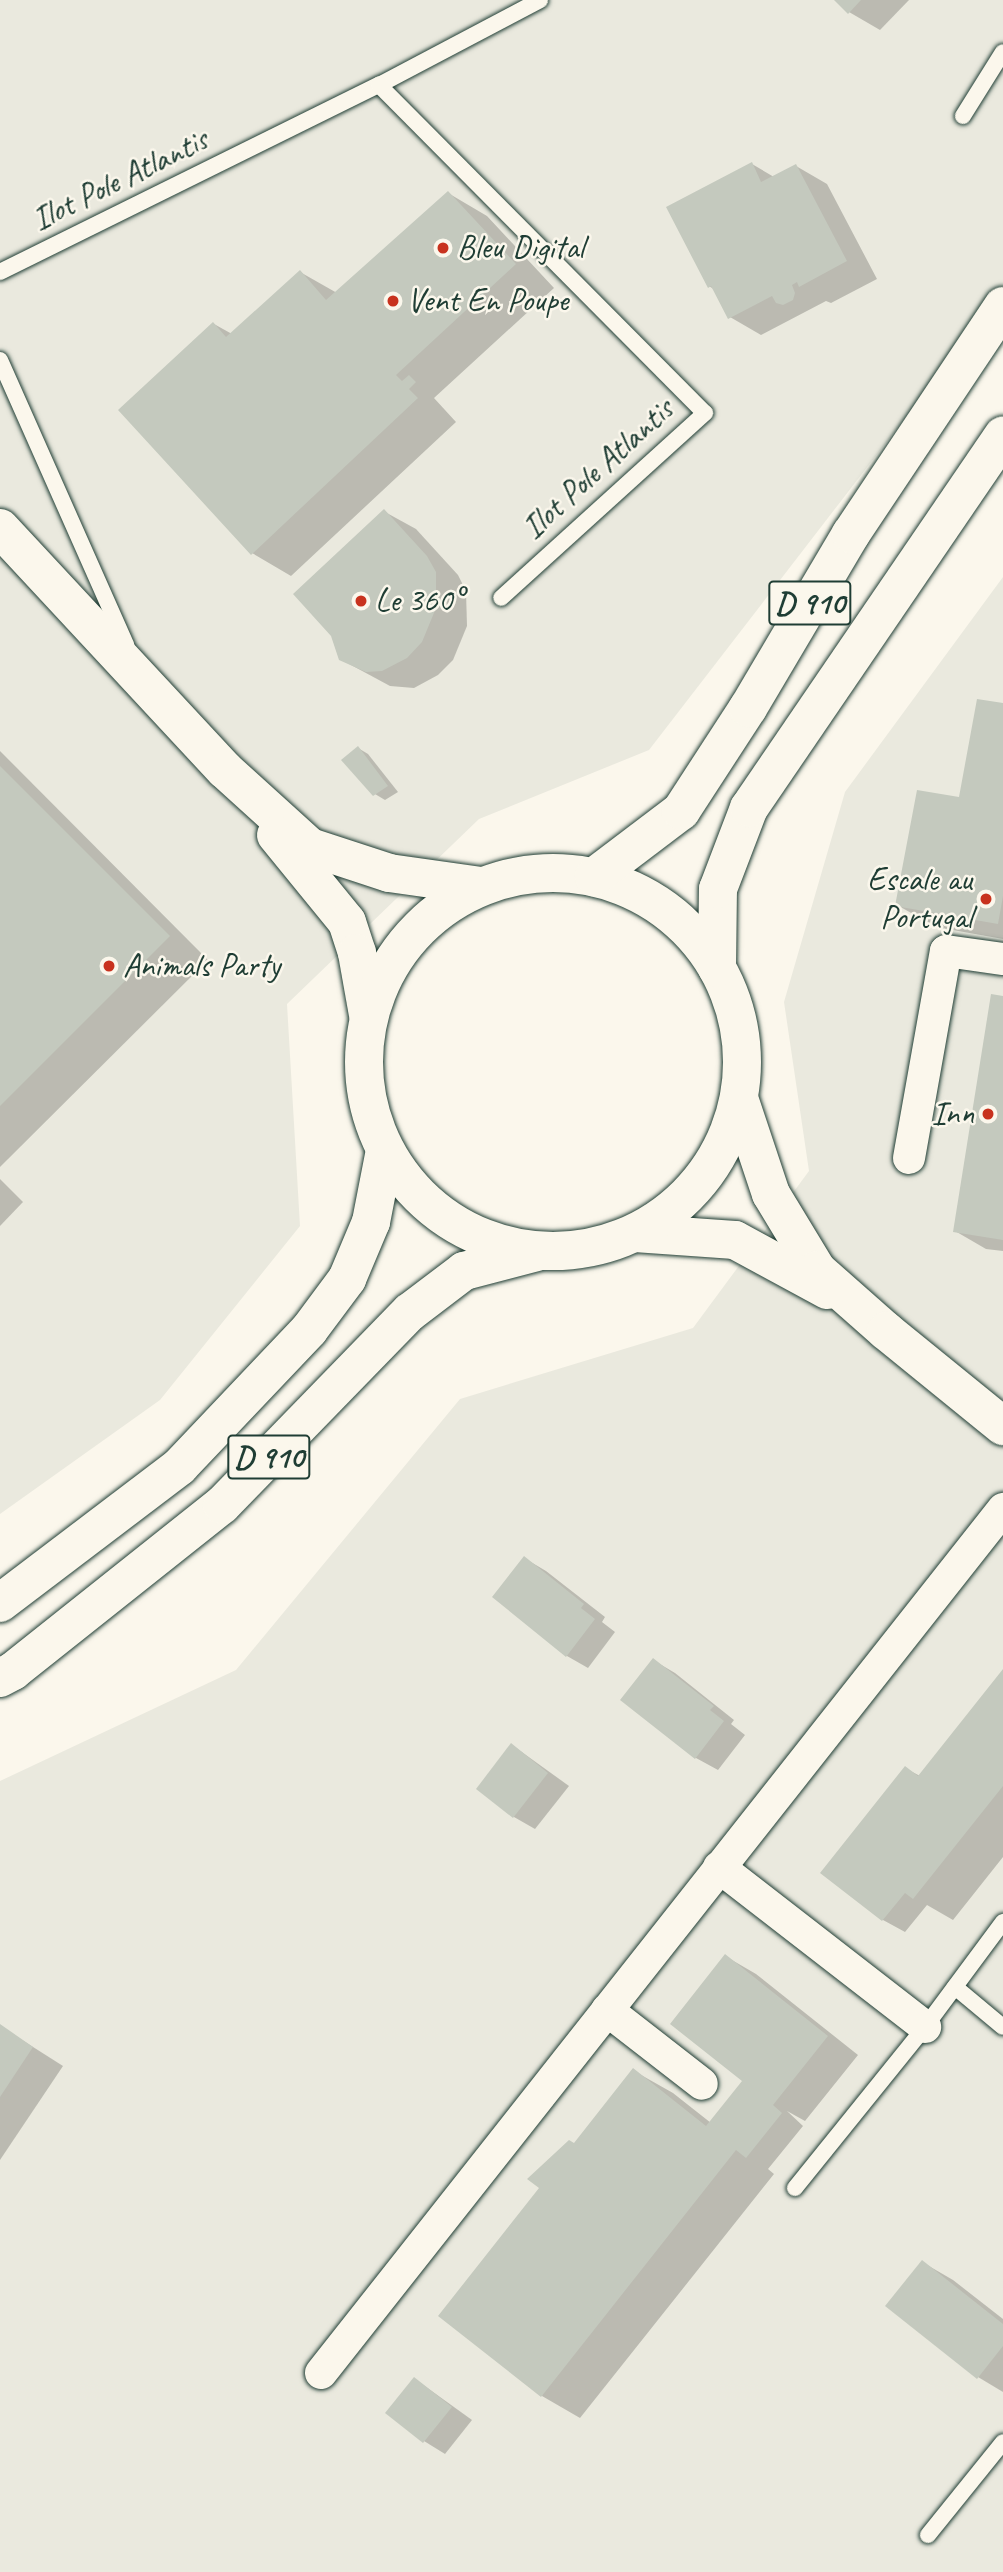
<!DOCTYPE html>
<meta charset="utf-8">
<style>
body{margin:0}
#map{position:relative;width:1003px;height:2572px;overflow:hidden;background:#fbf7ec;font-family:Caveat,sans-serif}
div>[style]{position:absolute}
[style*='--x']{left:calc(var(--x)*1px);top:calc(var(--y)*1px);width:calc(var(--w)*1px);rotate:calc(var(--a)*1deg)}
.built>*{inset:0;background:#eae9de}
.shadow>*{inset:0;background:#0003}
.building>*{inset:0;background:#c4c9be}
.roads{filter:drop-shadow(0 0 2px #1f3d34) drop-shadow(0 0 2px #1f3d34)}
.lane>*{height:16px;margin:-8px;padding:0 8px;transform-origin:8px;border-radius:8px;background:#fbf7ec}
.street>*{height:32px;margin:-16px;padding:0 16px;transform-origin:16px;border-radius:16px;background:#fbf7ec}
.secondary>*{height:38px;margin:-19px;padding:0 19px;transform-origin:19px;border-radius:19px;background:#fbf7ec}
.primary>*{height:38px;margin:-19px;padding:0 19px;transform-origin:19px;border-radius:19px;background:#fbf7ec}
.primary>.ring{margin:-19px;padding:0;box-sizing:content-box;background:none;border:38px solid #fbf7ec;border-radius:50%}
.dots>*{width:19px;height:19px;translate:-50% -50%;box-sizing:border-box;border:4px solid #fbf7ec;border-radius:50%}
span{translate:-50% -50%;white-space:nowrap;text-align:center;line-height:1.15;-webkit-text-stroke:5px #fbf7ec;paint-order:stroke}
.shield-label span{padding:2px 5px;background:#fbf7ec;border:2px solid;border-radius:5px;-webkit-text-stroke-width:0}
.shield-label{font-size:32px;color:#1f3d34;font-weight:700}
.street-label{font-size:33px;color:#1f3d34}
.poi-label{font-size:33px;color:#1f3d34}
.left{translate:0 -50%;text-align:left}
.right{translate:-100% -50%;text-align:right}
</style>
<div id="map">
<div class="built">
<i style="clip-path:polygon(0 0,1003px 0,1003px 291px,649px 750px,479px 819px,287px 1004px,300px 1226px,160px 1400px,0 1514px)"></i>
<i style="clip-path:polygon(1003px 577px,1003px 2572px,0 2572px,0 1781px,236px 1670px,460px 1399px,693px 1328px,809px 1171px,784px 1002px,845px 792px)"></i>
</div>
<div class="shadow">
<i style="clip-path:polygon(836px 0,909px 0,880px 30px,849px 12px)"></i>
<i style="clip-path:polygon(752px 164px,774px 177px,796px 166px,827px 184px,877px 279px,831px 303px,826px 301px,761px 335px,730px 317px,715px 290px,709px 286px)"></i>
<i style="clip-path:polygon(448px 193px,487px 216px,554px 288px,434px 398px,456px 422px,291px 576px,252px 553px,214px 324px,232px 334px,300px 272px,337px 293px)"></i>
<i style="clip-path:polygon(385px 512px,416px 529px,458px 575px,466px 591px,467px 626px,453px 660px,438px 675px,414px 688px,390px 686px,340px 659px)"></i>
<i style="clip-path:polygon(1003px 705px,1003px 939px,936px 927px,897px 905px,960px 799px)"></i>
<i style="clip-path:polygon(358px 748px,368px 754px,398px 792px,385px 800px,375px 794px)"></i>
<i style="clip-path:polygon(0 751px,208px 960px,0 1167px)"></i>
<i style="clip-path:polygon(1003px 997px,1003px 1251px,986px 1249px,955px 1231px)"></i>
<i style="clip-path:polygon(0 1179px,23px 1202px,0 1226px)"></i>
<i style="clip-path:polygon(524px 1558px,546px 1571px,605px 1617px,602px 1622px,615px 1632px,588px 1668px,567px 1656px,494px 1597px)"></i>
<i style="clip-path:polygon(653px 1660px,675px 1673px,734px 1720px,731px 1724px,745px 1735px,718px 1770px,696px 1758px,623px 1699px)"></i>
<i style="clip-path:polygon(1003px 1672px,1003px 1857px,953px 1920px,927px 1905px,905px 1932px,883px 1920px,823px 1872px,905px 1768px,920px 1776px)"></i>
<i style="clip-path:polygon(512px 1745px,569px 1786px,535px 1829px,514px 1817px)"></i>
<i style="clip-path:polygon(725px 1956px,756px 1974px,858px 2055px,805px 2121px,787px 2111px,803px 2126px,768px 2169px,774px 2174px,580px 2418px,542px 2396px,575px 2145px,634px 2071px,673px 2093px,711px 2123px,743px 2084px)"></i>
<i style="clip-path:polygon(0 2026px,63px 2066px,0 2160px)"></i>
<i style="clip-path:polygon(922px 2262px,953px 2280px,1003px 2319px,1003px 2392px,978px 2377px)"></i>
<i style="clip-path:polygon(415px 2379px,472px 2420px,445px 2454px,424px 2441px)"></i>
</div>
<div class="building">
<i style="clip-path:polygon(834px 0,861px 0,848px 14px)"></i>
<i style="clip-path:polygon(752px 162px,761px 182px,796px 164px,847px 261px,799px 287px,797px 282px,792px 285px,795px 293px,793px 300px,783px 305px,776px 303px,772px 296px,728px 319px,711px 286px,708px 288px,666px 207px)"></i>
<i style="clip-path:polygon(448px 191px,516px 264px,396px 375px,402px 381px,409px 375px,416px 382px,409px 389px,418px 398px,251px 555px,118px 410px,213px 322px,226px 337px,300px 270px,326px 300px)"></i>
<i style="clip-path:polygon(384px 509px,427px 556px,436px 572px,436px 608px,422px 642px,407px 658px,382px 671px,366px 672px,339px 660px,331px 636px,293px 594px)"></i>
<i style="clip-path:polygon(977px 699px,1003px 703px,1003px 896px,998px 924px,895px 906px,917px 790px,959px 797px)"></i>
<i style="clip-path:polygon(358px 746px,388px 786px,373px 796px,341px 760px)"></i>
<i style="clip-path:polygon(0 766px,170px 936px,0 1106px)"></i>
<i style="clip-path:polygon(991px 994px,1003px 996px,1003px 1240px,953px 1232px)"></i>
<i style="clip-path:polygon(524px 1556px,584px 1604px,581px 1608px,595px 1619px,566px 1657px,492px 1597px)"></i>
<i style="clip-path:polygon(653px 1658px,714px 1706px,710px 1710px,724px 1721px,695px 1759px,620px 1700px)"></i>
<i style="clip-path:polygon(1003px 1669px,1003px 1786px,913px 1899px,905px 1893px,882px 1921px,820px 1873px,905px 1766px,918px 1776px)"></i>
<i style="clip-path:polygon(511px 1743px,548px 1773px,513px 1818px,476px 1789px)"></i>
<i style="clip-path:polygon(725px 1954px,828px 2036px,773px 2105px,782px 2113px,746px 2158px,736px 2150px,541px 2397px,438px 2316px,539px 2188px,527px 2179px,569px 2140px,574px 2143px,633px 2068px,706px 2126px,742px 2081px,670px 2024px)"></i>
<i style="clip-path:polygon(0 2024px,33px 2047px,0 2097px)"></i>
<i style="clip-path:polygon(922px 2260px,1003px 2324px,1003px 2346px,977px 2379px,885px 2306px)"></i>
<i style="clip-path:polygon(414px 2377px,452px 2407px,423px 2443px,385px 2413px)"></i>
</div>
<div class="roads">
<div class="lane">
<i style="--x:379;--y:85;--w:182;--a:-27.8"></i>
<i style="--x:963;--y:116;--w:75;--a:-58"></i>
<i style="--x:0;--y:272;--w:423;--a:-26.3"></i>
<i style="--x:379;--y:85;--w:462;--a:45.2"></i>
<i style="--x:705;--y:413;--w:275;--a:137.8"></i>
<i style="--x:0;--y:360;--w:312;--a:66.1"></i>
<i style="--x:955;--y:1987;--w:62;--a:39.8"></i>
<i style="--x:795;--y:2188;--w:207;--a:-51.1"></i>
<i style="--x:925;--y:2027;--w:131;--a:-53.4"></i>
<i style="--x:928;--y:2535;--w:119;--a:-51.1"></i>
</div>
<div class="street">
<i style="--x:909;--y:1158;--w:210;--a:-79.9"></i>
<i style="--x:946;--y:951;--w:58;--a:8"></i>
<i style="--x:719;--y:1867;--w:261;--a:37.8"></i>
<i style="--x:607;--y:2010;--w:120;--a:37.9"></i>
<i style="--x:321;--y:2373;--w:1101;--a:-51.71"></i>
</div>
<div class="secondary">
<i style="--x:0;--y:528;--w:330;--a:47.1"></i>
<i style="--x:225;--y:770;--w:115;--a:42.2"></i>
<i style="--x:310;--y:847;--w:83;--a:18.2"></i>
<i style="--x:389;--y:873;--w:93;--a:8"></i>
<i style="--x:276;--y:835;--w:112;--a:50.8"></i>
<i style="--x:347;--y:922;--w:33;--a:72"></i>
<i style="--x:357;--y:953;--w:63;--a:79.9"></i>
<i style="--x:739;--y:1098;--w:101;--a:71.6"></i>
<i style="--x:771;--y:1194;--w:89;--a:58.8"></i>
<i style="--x:817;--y:1270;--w:92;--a:41.5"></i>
<i style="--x:886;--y:1331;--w:151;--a:39.1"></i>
<i style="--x:635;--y:1233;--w:100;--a:4"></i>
<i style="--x:735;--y:1240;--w:105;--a:28.5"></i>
</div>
<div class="primary">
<i class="ring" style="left:364px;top:873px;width:340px;height:340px"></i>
<i style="--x:594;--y:877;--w:109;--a:-37.2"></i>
<i style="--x:681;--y:811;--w:123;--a:-57"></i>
<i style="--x:748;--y:708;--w:202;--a:-59.4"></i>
<i style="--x:851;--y:534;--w:274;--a:-56.3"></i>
<i style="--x:717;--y:968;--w:79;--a:-89.3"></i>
<i style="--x:718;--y:889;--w:87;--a:-69.1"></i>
<i style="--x:749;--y:808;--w:451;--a:-55.7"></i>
<i style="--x:0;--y:1603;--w:225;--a:-37.2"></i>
<i style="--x:179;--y:1467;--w:189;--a:-46.5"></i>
<i style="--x:309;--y:1330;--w:64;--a:-53.3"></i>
<i style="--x:347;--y:1279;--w:62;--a:-67.2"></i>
<i style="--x:371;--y:1222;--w:73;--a:-79"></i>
<i style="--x:0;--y:1678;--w:15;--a:-28"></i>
<i style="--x:13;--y:1671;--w:267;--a:-38.5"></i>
<i style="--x:222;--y:1505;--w:269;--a:-45.8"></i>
<i style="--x:410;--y:1312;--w:68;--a:-37.2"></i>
<i style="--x:464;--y:1271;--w:75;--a:-14.6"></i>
</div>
</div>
<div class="dots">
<i style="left:443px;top:248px;background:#c8321e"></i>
<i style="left:393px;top:301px;background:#c8321e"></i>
<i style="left:361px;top:601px;background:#c8321e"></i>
<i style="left:986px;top:899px;background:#c8321e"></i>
<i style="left:109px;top:966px;background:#c8321e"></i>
<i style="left:988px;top:1114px;background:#c8321e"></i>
</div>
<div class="shield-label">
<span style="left:810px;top:603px">D 910</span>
<span style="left:269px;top:1457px">D 910</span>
</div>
<div class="street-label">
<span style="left:120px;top:180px;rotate:-26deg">Ilot Pole Atlantis</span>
<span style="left:598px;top:469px;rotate:-42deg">Ilot Pole Atlantis</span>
</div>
<div class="poi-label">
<span class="left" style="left:457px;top:248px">Bleu Digital</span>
<span class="left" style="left:407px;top:301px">Vent En Poupe</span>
<span class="left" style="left:375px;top:601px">Le 360°</span>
<span class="right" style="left:972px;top:899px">Escale au<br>Portugal</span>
<span class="left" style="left:123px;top:966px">Animals Party</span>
<span class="right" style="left:974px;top:1114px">Inn</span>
</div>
</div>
